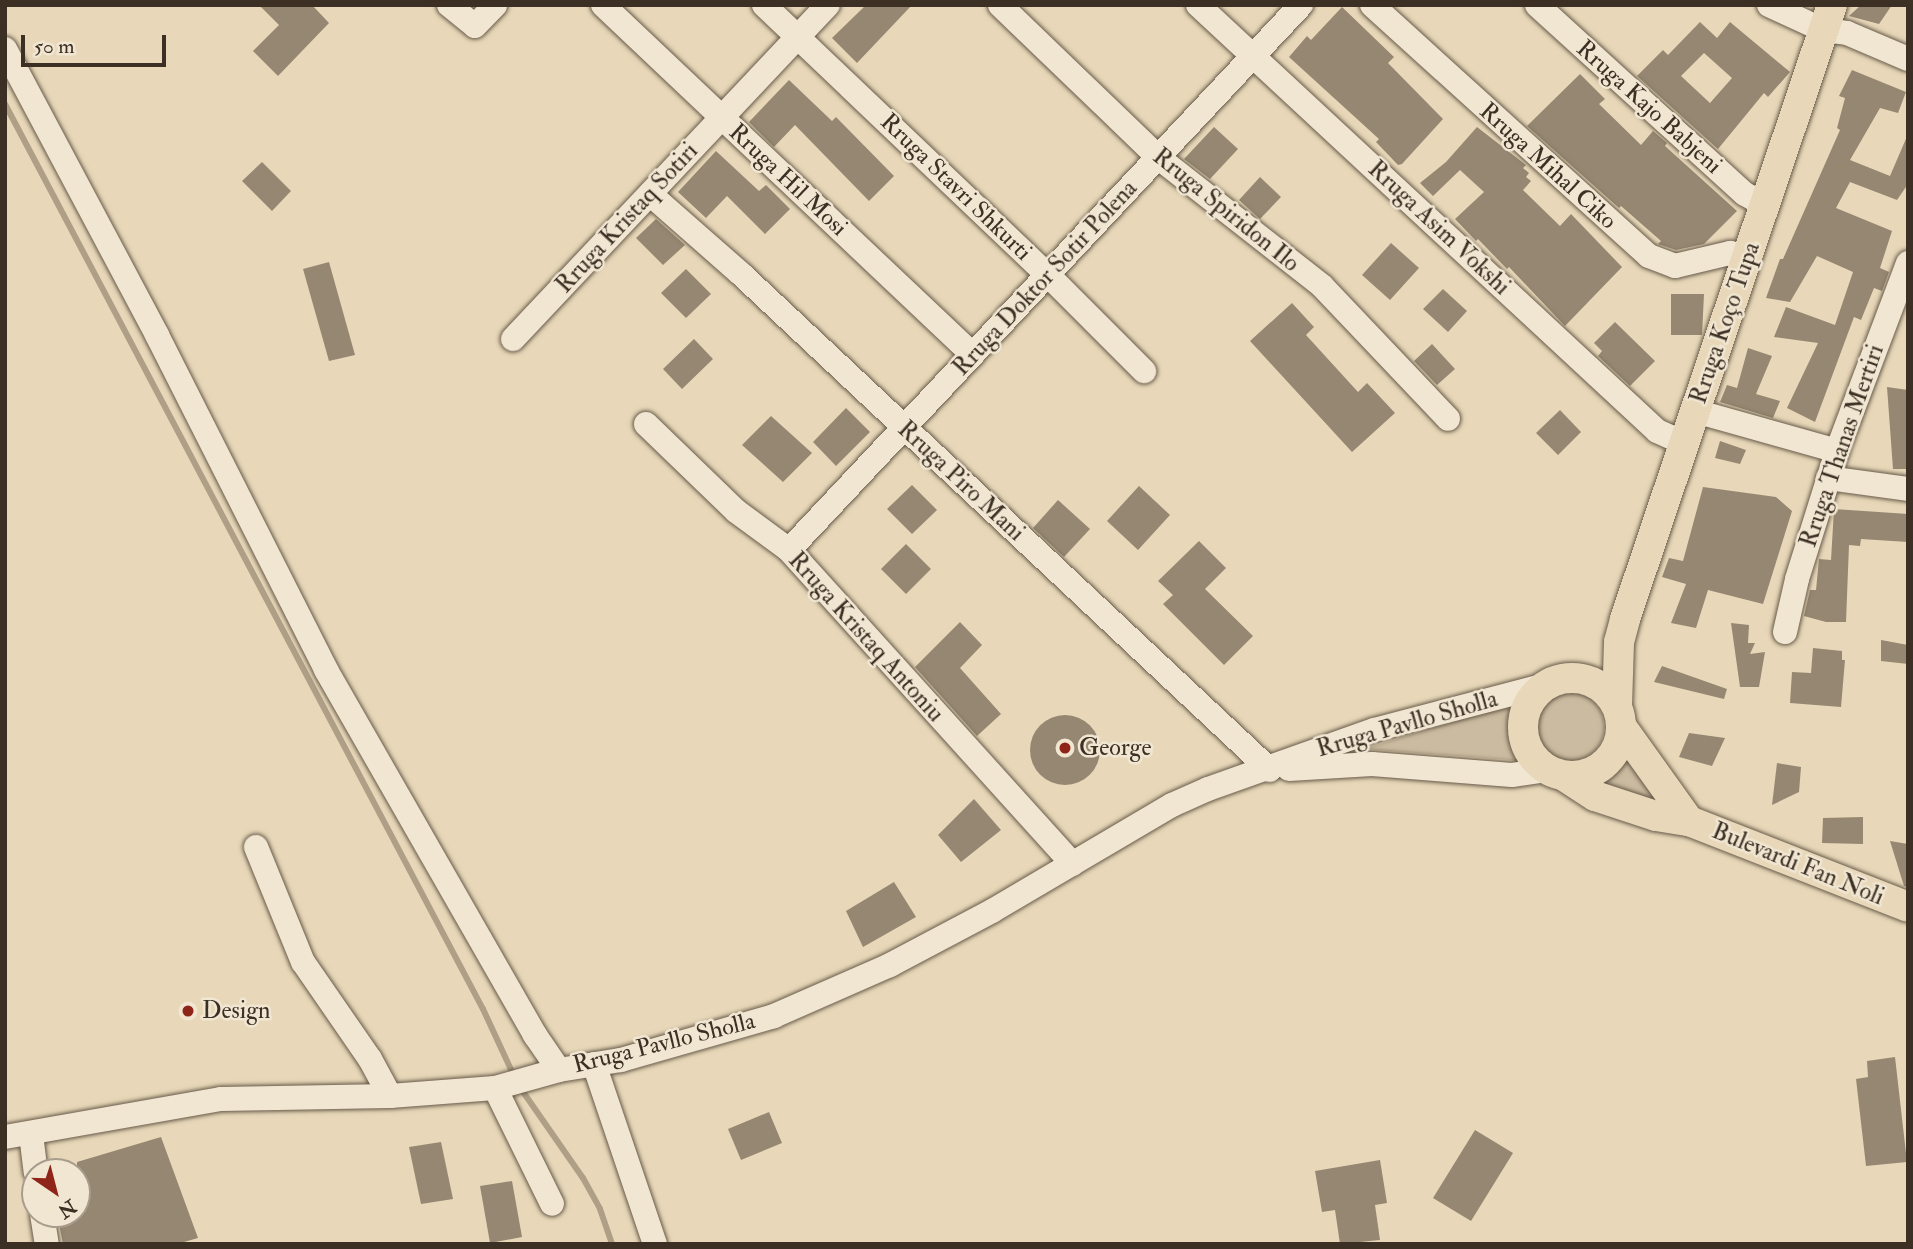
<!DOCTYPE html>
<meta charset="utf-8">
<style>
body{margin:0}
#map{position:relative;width:1913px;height:1249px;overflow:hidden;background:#e8d8b9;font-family:"IM FELL Double Pica",serif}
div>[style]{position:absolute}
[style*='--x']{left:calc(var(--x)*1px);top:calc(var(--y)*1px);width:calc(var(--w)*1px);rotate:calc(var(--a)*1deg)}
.green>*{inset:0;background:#cbbba0}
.round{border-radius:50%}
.stream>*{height:6px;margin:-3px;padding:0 3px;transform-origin:3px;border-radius:3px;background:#ae9f86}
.building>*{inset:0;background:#958771}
.roads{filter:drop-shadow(0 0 2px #675a49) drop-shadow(0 0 2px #675a49)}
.minor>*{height:24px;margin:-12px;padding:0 12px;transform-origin:12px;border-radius:12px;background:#f0e6d2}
.major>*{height:30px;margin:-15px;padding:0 15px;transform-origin:15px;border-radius:15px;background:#e8d8b9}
.major>.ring{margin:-15px;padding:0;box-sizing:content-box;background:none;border:30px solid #e8d8b9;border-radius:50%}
.dots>*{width:19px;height:19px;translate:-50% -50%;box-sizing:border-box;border:4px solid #f0e6d2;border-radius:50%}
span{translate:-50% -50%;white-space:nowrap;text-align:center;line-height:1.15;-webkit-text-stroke:5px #f0e6d2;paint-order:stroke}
.street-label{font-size:24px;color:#3c3024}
.poi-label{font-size:24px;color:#3c3024}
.left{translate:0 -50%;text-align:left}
.frame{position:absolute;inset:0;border:7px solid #3c3024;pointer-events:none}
.north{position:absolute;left:21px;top:1158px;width:70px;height:70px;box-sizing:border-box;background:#f0e6d2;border:2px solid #a89d8c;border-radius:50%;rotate:145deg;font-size:19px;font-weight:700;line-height:28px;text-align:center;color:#3c3024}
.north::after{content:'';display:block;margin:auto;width:24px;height:32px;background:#8f2418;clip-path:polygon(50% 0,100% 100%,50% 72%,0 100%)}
.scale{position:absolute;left:21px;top:35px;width:145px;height:32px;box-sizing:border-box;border:4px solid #3c3024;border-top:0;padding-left:9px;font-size:21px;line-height:24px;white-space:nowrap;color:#3c3024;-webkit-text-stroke:5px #f0e6d2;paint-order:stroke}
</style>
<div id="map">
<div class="green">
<i class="round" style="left:1534px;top:692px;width:70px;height:70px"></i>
<i style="clip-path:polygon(1512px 704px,1508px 721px,1510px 735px,1526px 761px,1364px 749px)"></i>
<i style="clip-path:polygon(1624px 748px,1667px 807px,1598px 782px,1616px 765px)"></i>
</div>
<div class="stream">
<i style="--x:5;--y:104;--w:1023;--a:62.16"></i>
<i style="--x:483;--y:1009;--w:74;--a:65.2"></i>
<i style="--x:519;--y:1086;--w:112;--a:55.2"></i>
<i style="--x:583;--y:1178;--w:35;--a:61"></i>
<i style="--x:600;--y:1209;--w:37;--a:71"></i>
</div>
<div class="building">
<i style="clip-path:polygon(259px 5px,312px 5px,329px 23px,278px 76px,253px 51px,279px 25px)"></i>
<i style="clip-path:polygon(866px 5px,912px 5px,857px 63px,832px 38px)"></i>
<i style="clip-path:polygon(1861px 5px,1892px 5px,1879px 24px,1849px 16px)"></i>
<i style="clip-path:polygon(1342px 7px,1394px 57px,1388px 63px,1443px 119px,1402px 164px,1398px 165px,1376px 142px,1379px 139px,1289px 57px,1307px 36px,1311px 40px)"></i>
<i style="clip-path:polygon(evenodd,1700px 22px,1717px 38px,1730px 22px,1790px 72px,1768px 97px,1764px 93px,1718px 149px,1637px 76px,1663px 50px,1668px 55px,1700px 22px,1704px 53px,1732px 78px,1710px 103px,1681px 76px,1704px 53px)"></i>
<i style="clip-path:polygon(1852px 70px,1906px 92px,1898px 113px,1880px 108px,1850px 160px,1890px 176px,1908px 134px,1908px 184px,1897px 200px,1850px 182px,1836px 208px,1892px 231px,1880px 268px,1889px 272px,1882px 291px,1874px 288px,1861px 320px,1854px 317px,1815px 422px,1787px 408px,1818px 343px,1774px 337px,1786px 307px,1835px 325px,1853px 272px,1817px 256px,1790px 302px,1766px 298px,1780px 259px,1783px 259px,1840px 130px,1837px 128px,1845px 98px,1839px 96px)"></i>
<i style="clip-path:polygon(1580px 74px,1605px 99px,1599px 104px,1641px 145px,1653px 131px,1667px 143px,1665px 146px,1737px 211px,1704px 244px,1676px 250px,1658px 244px,1661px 241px,1621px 206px,1619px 208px,1527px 126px)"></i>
<i style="clip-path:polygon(789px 80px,832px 121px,836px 117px,894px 176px,869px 201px,795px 125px,774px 147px,749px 122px)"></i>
<i style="clip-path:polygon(1214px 127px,1238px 149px,1210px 179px,1184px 159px)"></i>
<i style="clip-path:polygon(1477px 127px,1526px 165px,1523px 168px,1529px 173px,1526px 177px,1531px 181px,1523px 190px,1560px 226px,1571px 214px,1622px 267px,1565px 326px,1509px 267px,1507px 269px,1478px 239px,1476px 241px,1455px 219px,1484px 192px,1460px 170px,1433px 196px,1420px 183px,1446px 162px)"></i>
<i style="clip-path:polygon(716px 151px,759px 191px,766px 185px,790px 209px,765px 234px,727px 196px,706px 218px,678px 192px)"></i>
<i style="clip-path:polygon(262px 162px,291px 191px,272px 211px,242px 181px)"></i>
<i style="clip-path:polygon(1260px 177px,1281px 197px,1260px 219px,1239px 200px)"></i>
<i style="clip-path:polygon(656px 219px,685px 245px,663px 265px,636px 238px)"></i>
<i style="clip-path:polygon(1391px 243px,1419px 268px,1390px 300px,1362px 275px)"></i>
<i style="clip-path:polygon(329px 262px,355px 355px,329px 361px,303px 269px)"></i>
<i style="clip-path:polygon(686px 269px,711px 294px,686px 318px,661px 293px)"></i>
<i style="clip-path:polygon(1443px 289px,1467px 311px,1448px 332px,1423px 309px)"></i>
<i style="clip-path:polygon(1671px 294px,1704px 294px,1702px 335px,1671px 335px)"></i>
<i style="clip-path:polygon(1292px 303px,1314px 327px,1306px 335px,1358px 392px,1367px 383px,1395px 413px,1352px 452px,1250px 341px)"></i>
<i style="clip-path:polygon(1615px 322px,1655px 361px,1630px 386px,1598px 356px,1602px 351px,1594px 343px)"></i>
<i style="clip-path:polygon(694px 339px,713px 359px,682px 389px,663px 369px)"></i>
<i style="clip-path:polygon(1432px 344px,1455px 369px,1437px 385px,1414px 361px)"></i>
<i style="clip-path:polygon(1748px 348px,1772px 356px,1756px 394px,1780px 401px,1773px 418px,1720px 402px,1727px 385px,1737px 388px)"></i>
<i style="clip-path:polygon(1887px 387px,1908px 390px,1908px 469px,1893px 469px)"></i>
<i style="clip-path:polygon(846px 408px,870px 432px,836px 466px,813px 442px)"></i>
<i style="clip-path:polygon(1560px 410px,1581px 432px,1558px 455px,1536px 433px)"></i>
<i style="clip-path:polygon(771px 416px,812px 453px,783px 482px,742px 445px)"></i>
<i style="clip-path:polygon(1720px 441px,1746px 450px,1740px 464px,1715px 458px)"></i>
<i style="clip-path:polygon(912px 485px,937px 510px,912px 534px,887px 509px)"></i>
<i style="clip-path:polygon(1139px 486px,1170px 515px,1138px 550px,1107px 521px)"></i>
<i style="clip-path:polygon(1703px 487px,1776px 497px,1792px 511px,1763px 604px,1708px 590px,1696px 628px,1671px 623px,1686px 584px,1662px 577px,1669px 558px,1683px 561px)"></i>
<i style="clip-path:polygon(1058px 500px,1090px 529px,1064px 557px,1033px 528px)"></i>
<i style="clip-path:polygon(1834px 509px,1908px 514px,1908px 542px,1861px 539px,1860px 546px,1849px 545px,1846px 622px,1826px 622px,1804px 616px,1810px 590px,1816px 590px,1819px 559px,1831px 560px)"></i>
<i style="clip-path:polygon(1199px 541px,1226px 568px,1205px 589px,1253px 636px,1224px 665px,1163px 604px,1173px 595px,1158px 581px)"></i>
<i style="clip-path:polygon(906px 544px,931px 569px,906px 594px,881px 569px)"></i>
<i style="clip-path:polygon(960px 622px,982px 645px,960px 668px,1001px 714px,977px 736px,915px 667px)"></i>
<i style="clip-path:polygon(1731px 623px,1749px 625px,1748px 643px,1755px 643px,1750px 654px,1765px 652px,1759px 687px,1740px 687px)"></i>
<i style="clip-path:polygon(1881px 640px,1908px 645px,1908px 664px,1881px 661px)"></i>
<i style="clip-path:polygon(1813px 648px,1842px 651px,1842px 660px,1845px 660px,1841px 707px,1790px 703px,1792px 672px,1811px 673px)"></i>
<i style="clip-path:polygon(1662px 666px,1727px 689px,1724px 699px,1654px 682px)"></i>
<i class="round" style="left:1030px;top:715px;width:70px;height:70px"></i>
<i style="clip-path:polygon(1689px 733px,1725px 738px,1712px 766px,1679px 757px)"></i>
<i style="clip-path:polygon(1777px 763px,1801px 767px,1799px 792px,1772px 805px)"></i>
<i style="clip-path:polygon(974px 799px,1001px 830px,961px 862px,938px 835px)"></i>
<i style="clip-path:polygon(1863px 817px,1863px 844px,1822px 843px,1823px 818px)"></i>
<i style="clip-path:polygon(1890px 841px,1908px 844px,1908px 887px,1904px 886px)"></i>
<i style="clip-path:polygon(894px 882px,916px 917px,863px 947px,846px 911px)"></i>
<i style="clip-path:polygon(1895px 1057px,1907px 1162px,1866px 1166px,1856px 1079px,1868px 1077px,1867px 1061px)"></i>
<i style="clip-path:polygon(769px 1112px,782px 1143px,741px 1160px,728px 1129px)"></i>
<i style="clip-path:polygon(1475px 1130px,1513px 1153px,1471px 1221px,1433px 1198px)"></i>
<i style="clip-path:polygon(161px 1137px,198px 1238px,177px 1244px,63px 1244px,57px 1214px,77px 1214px,77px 1162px)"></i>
<i style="clip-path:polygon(441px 1142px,453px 1199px,421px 1204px,409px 1147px)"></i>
<i style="clip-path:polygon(1380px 1160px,1387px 1203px,1375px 1205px,1380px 1240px,1340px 1244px,1335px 1210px,1322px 1212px,1315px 1171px)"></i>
<i style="clip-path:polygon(512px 1181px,522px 1237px,490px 1243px,480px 1186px)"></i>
</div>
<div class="roads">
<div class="minor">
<i style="--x:449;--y:5;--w:33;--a:39"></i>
<i style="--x:475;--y:26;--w:29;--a:-46"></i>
<i style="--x:603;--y:5;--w:509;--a:43.41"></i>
<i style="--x:764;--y:5;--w:392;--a:43.6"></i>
<i style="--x:1048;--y:275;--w:136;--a:45"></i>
<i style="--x:1000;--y:5;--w:221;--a:43.9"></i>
<i style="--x:1159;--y:158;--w:207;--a:38.1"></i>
<i style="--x:1322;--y:286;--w:183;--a:46.5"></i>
<i style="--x:1198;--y:5;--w:626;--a:42.86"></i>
<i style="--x:1657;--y:431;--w:30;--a:24"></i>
<i style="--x:1372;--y:5;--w:374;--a:42.2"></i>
<i style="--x:1649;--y:256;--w:28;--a:21"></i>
<i style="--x:1675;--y:266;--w:57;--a:-13.3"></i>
<i style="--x:1730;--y:253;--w:17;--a:13"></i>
<i style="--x:1537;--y:5;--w:281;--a:42.3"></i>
<i style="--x:1745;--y:194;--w:23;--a:29"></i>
<i style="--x:1769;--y:5;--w:60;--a:24.8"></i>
<i style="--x:1823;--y:30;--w:24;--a:7"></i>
<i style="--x:1847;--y:33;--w:66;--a:23.1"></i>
<i style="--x:5;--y:49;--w:324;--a:62"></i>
<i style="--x:157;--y:335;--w:375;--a:63.2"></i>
<i style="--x:326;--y:670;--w:421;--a:60.2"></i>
<i style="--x:535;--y:1035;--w:42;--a:55.6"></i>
<i style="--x:650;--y:194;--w:121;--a:41.3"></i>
<i style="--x:741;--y:274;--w:725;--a:43.16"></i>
<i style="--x:513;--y:339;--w:459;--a:-46.7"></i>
<i style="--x:1695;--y:411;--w:148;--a:15.7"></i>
<i style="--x:646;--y:424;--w:125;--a:44"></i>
<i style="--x:736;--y:511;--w:66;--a:36.3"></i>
<i style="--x:789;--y:550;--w:423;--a:47.9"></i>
<i style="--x:1828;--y:478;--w:81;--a:7.8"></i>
<i style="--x:789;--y:550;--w:748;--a:-46.79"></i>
<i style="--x:1785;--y:632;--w:54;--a:-77.2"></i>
<i style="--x:1797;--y:579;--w:134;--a:-72.6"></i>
<i style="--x:1837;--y:451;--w:201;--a:-69.3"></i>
<i style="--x:1289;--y:769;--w:83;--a:-3.4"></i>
<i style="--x:1372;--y:764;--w:140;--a:4.5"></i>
<i style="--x:1512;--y:775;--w:36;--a:-8"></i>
<i style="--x:256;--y:847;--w:124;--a:67.8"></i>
<i style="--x:303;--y:962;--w:118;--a:55.4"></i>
<i style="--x:370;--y:1059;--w:42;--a:61.6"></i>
<i style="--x:594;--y:1064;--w:190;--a:71.3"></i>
<i style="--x:495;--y:1088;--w:129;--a:63.8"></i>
<i style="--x:31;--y:1134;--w:38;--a:83"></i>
<i style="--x:5;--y:1137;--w:219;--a:-10"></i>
<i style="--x:221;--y:1099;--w:169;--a:-1"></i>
<i style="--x:390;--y:1096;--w:105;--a:-4.4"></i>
<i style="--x:495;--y:1088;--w:66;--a:-15.7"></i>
<i style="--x:559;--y:1070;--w:63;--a:-9.2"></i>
<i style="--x:621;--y:1060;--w:159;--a:-16"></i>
<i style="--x:774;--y:1016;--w:127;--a:-23.7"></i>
<i style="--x:890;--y:965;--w:115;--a:-27.9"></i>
<i style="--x:992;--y:911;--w:209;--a:-30.5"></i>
<i style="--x:1172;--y:805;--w:39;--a:-24"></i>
<i style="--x:1208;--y:789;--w:176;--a:-19.6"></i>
<i style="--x:1374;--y:730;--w:178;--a:-14.7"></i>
<i style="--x:42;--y:1214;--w:30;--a:81"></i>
</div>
<div class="major">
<i class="ring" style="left:1523px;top:678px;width:68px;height:68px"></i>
<i style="--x:1617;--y:706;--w:64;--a:-88.2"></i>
<i style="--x:1619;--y:642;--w:24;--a:-75"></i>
<i style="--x:1625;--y:619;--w:648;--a:-71.37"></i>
<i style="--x:1621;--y:726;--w:117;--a:54.4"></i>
<i style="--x:1564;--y:776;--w:37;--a:33"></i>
<i style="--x:1595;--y:796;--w:64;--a:18.2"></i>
<i style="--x:1656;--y:816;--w:33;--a:9"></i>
<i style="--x:1689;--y:821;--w:235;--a:21.4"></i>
</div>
</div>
<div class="dots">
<i style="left:1065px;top:748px;background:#8f2418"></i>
<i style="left:188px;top:1011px;background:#8f2418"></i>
</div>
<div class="street-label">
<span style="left:1649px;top:107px;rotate:42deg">Rruga Kajo Babjeni</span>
<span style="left:1548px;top:166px;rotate:42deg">Rruga Mihal Ciko</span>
<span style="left:788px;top:180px;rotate:43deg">Rruga Hil Mosi</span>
<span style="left:956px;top:187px;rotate:44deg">Rruga Stavri Shkurti</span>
<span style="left:1226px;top:210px;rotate:39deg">Rruga Spiridon Ilo</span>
<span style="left:627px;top:218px;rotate:-47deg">Rruga Kristaq Sotiri</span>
<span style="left:1439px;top:228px;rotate:43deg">Rruga Asim Vokshi</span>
<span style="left:1045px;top:278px;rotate:-47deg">Rruga Doktor Sotir Polena</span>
<span style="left:1725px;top:323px;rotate:-71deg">Rruga Koço Tupa</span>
<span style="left:1842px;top:446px;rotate:-71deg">Rruga Thanas Mertiri</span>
<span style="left:961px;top:481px;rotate:43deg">Rruga Piro Mani</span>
<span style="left:866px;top:637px;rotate:48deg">Rruga Kristaq Antoniu</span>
<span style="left:1407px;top:724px;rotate:-16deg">Rruga Pavllo Sholla</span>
<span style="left:1798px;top:864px;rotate:22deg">Bulevardi Fan Noli</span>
<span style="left:664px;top:1043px;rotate:-14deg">Rruga Pavllo Sholla</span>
</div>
<div class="poi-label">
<span class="left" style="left:1079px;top:748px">George</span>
<span class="left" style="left:202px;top:1011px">Design</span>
</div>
<div class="frame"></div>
<div class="north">N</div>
<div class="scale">50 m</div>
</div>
